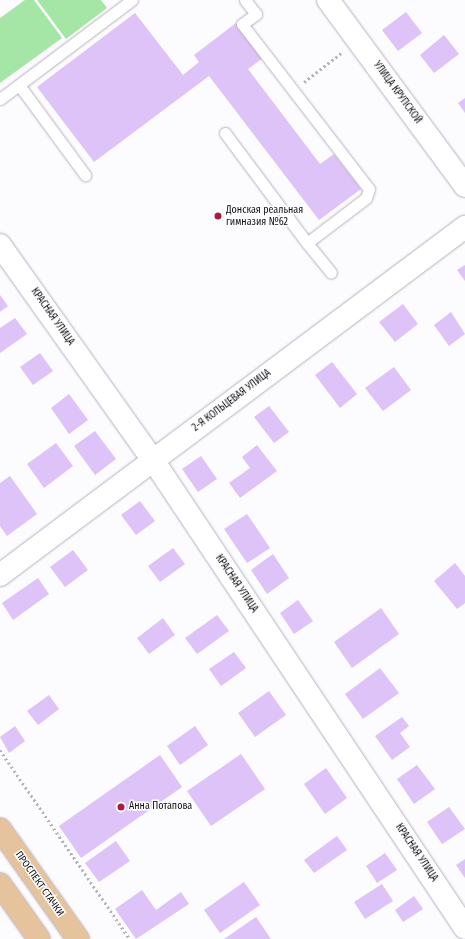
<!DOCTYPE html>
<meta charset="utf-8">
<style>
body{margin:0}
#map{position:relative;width:465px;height:939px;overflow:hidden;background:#fcfbfe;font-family:"Fira Sans Condensed",sans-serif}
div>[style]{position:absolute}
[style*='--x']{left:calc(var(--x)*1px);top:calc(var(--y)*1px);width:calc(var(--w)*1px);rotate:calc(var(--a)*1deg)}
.green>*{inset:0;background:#a5e6a6}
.building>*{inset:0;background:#ddc3f7}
.path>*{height:2.5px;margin-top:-1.25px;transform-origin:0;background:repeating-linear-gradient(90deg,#b4b2b6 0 2px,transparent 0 5px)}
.roads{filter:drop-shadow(0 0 1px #b8afc0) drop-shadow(0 0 1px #b8afc0)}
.service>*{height:11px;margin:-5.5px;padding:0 5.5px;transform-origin:5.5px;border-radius:5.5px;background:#fff}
.minor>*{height:22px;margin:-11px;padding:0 11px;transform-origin:11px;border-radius:11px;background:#fff}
.primary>*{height:22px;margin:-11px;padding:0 11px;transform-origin:11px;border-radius:11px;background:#e5c39c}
.dots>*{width:11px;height:11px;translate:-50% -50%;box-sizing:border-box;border:2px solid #fff;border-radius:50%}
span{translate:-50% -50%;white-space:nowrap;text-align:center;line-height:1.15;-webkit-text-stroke:3px #fff;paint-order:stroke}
.street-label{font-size:10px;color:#110e14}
.poi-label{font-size:10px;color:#110e14}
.left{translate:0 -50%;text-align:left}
</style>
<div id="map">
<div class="green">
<i style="clip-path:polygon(25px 0,34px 0,62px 38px,0 83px,0 18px)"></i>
<i style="clip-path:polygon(37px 0,101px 0,107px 8px,66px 39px)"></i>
</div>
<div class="building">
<i style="clip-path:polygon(406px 12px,422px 33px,398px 51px,382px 30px)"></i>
<i style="clip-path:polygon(135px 13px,183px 75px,199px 62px,194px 55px,236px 23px,263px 58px,248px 69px,320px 164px,334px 154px,361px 189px,319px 220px,209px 76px,94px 162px,37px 87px)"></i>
<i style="clip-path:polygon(444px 35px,459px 54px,434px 73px,420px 55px)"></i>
<i style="clip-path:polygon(465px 98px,465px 113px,458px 103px)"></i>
<i style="clip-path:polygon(465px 265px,465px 281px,457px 270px)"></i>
<i style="clip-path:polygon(0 295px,8px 306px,0 312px)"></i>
<i style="clip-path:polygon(403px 304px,418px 324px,395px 342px,379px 322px)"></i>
<i style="clip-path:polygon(451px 312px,465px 334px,449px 346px,434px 325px)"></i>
<i style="clip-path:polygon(15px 318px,27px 334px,0 353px,0 328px)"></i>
<i style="clip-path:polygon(40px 353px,53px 371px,33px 385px,20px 367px)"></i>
<i style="clip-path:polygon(332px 362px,357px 394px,340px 408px,315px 375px)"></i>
<i style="clip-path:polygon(394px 367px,411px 390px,383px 411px,365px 388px)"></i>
<i style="clip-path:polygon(69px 394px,88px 420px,69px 434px,51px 408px)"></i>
<i style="clip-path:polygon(269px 406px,289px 432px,274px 443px,254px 417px)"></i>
<i style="clip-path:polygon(95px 431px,116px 459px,95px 475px,74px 446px)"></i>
<i style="clip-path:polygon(56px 443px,73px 466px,44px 488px,27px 464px)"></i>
<i style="clip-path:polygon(257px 445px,277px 471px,240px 498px,229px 483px,250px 468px,242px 457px)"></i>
<i style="clip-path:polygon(201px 456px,217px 479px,198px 492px,182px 469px)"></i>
<i style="clip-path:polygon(10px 476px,37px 514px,7px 536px,0 526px,0 483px)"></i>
<i style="clip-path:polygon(140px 501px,155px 521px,136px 535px,121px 515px)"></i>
<i style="clip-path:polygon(247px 514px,270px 548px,247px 563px,224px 529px)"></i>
<i style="clip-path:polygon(173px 548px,185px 564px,160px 582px,148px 566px)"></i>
<i style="clip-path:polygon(73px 550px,88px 570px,65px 587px,50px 567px)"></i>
<i style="clip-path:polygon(273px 554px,289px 578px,267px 594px,251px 570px)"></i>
<i style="clip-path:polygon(455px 563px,465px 576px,465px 603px,457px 609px,434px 581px)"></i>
<i style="clip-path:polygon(38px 578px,49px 594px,13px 620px,2px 603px)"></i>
<i style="clip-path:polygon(298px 600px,313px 621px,294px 634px,280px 613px)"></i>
<i style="clip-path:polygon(381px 608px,399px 634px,352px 668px,334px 642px)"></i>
<i style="clip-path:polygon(217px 615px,229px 631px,197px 654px,185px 638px)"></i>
<i style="clip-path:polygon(163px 618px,175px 635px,149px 654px,137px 638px)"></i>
<i style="clip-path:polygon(234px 652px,246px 668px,221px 686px,209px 669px)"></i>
<i style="clip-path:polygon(380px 668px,399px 693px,363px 719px,345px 694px)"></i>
<i style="clip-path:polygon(269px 691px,286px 715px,255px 737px,238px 713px)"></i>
<i style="clip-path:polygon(49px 695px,59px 709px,38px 725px,27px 711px)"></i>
<i style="clip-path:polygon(402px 717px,409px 726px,400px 733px,410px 747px,392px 760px,375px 736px)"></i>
<i style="clip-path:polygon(15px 726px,25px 741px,9px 753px,0 737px)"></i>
<i style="clip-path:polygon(195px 726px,208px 745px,180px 765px,167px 746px)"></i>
<i style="clip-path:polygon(241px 754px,265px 789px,211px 826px,187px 791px)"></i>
<i style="clip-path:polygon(160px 755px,182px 787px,81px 858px,59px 826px)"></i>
<i style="clip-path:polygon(417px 765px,435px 789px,414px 804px,397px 779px)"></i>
<i style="clip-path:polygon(326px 768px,347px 798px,325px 814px,304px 784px)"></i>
<i style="clip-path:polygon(449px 807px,465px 829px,442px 844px,427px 822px)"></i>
<i style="clip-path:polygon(337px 836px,347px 850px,314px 873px,304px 860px)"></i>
<i style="clip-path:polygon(116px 841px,130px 861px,99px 882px,85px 863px)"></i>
<i style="clip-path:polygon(385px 853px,397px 870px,377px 883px,366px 866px)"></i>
<i style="clip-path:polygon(465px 859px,465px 878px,456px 865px)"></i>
<i style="clip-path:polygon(244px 882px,260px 905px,220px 933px,204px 910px)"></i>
<i style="clip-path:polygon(382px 884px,393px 901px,365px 919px,354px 902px)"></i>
<i style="clip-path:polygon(142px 890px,156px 910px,181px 892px,189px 904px,136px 939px,115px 909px)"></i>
<i style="clip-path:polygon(414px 896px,423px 909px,403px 922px,395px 910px)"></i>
<i style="clip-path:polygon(256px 917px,271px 939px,224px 939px)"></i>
</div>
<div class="path">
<i style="--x:304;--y:82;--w:47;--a:-38.1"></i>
<i style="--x:0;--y:750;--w:229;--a:55.5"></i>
</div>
<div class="roads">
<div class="service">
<i style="--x:245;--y:0;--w:18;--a:52"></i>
<i style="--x:256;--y:14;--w:17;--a:144"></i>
<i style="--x:242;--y:24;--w:208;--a:52.4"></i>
<i style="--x:369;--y:189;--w:9;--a:108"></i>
<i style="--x:366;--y:198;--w:74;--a:142.7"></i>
<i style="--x:307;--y:243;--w:38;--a:51"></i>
<i style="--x:19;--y:85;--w:112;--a:53.7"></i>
<i style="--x:0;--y:99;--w:165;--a:-36.9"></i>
<i style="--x:225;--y:133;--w:137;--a:53.3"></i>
</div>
<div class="minor">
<i style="--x:328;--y:0;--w:231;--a:53.6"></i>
<i style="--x:0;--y:245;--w:264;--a:54.6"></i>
<i style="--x:153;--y:460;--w:562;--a:56.31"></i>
<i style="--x:0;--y:575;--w:581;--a:-36.81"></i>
</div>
<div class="primary">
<i style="--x:0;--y:829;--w:135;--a:54.7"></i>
<i style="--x:0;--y:884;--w:67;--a:54.7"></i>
</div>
</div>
<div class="dots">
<i style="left:218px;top:216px;background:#ad193f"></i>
<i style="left:121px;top:807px;background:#ad193f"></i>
</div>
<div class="street-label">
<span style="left:397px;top:93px;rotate:54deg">УЛИЦА КРУПСКОЙ</span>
<span style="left:52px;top:317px;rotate:55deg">КРАСНАЯ УЛИЦА</span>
<span style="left:232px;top:401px;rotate:-37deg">2-Я КОЛЬЦЕВАЯ УЛИЦА</span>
<span style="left:236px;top:584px;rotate:56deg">КРАСНАЯ УЛИЦА</span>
<span style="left:416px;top:853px;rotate:56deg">КРАСНАЯ УЛИЦА</span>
<span style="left:39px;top:884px;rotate:55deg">ПРОСПЕКТ СТАЧКИ</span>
</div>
<div class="poi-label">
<span class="left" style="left:226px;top:216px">Донская реальная<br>гимназия №62</span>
<span class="left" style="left:129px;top:807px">Анна Потапова</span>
</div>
</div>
